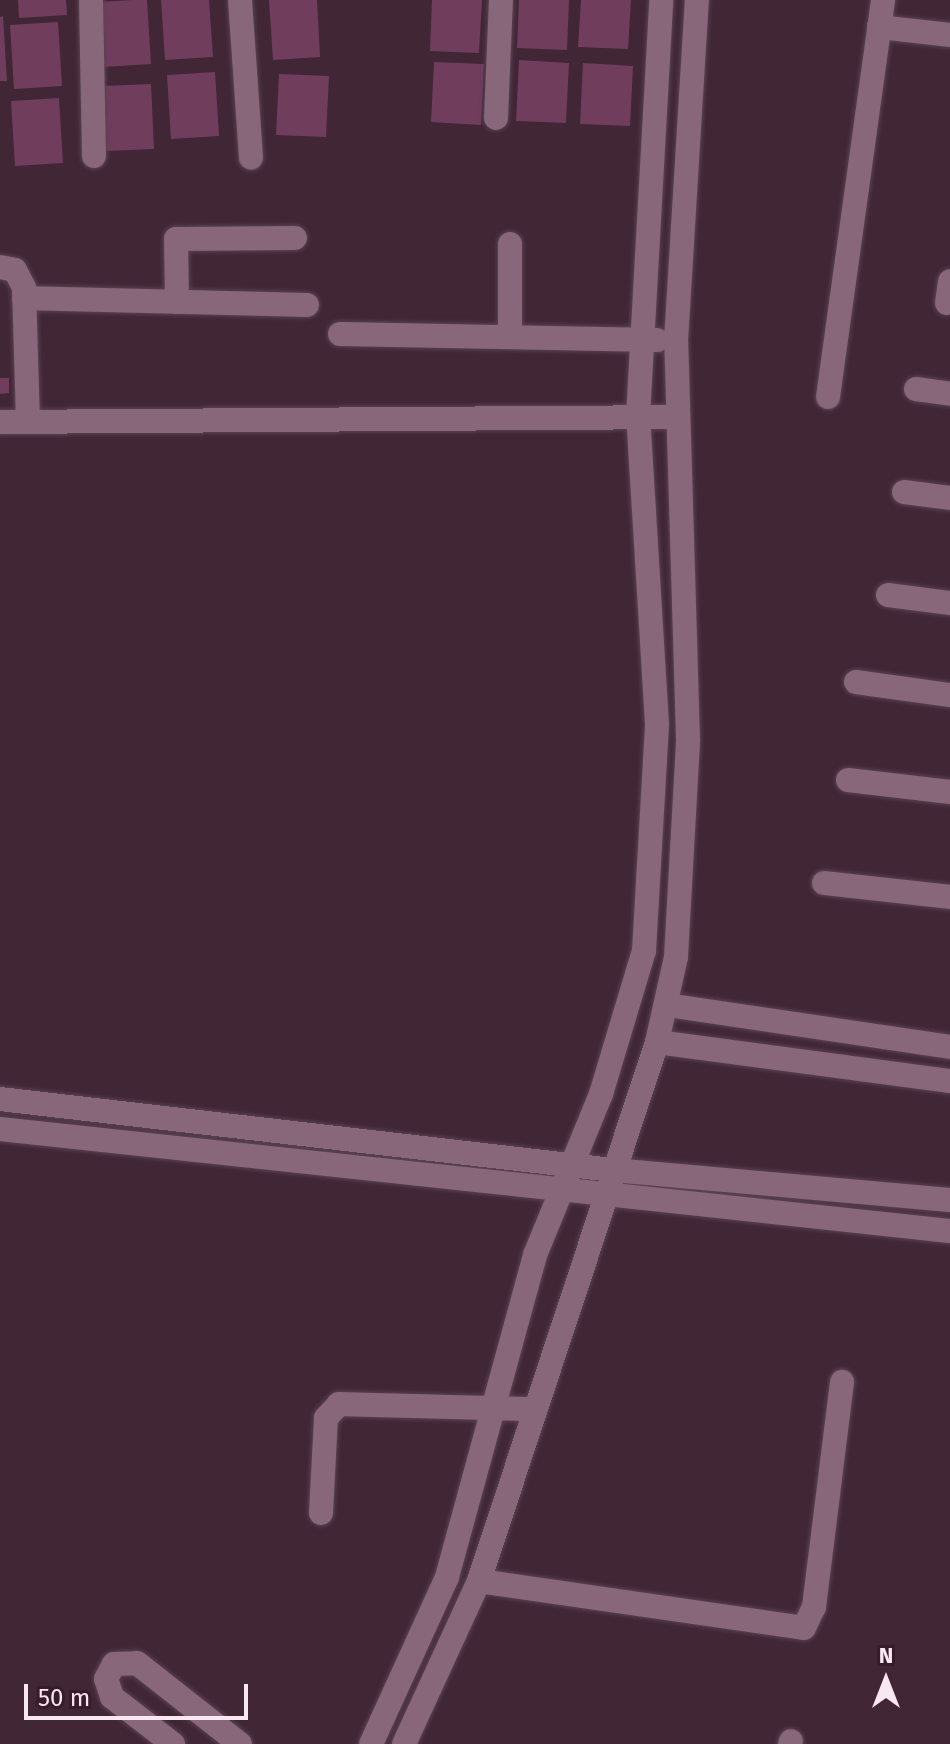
<!DOCTYPE html>
<style>
body{margin:0}
#map{position:relative;width:950px;height:1744px;overflow:hidden;background:#412636;font-family:"Fira Sans",sans-serif}
div>[style]{position:absolute}
[style*='--x']{left:calc(var(--x)*1px);top:calc(var(--y)*1px);width:calc(var(--w)*1px);rotate:calc(var(--a)*1deg)}
.building>*{inset:0;background:#713d5d}
.roads{filter:drop-shadow(0 0 2px #594251) drop-shadow(0 0 2px #594251)}
.minor>*{height:24px;margin:-12px;padding:0 12px;transform-origin:12px;border-radius:12px;background:#876779}
span{translate:-50% -50%;white-space:nowrap;text-align:center;line-height:1.15;-webkit-text-stroke:6px #361c2c;paint-order:stroke}
.north{position:absolute;left:846px;top:1640px;width:80px;height:80px;-webkit-text-stroke:6px #361c2c;paint-order:stroke;rotate:0deg;font-size:22px;font-weight:700;line-height:32px;text-align:center;color:#f9e7f1}
.north::after{content:'';display:block;margin:auto;width:28px;height:36px;background:#f9e7f1;clip-path:polygon(50% 0,100% 100%,50% 72%,0 100%)}
.scale{position:absolute;left:24px;top:1684px;width:224px;height:36px;box-sizing:border-box;border:4px solid #f9e7f1;border-top:0;padding-left:10px;font-size:24px;line-height:28px;white-space:nowrap;color:#f9e7f1;-webkit-text-stroke:6px #361c2c;paint-order:stroke}
</style>
<div id="map">
<div class="building">
<i style="clip-path:polygon(18px 0,66px 0,67px 15px,19px 18px)"></i>
<i style="clip-path:polygon(132px 0,147px 0,151px 64px,103px 67px,99px 2px)"></i>
<i style="clip-path:polygon(161px 0,209px 0,213px 57px,165px 60px)"></i>
<i style="clip-path:polygon(269px 0,317px 0,320px 57px,273px 60px)"></i>
<i style="clip-path:polygon(432px 0,482px 0,479px 53px,430px 51px)"></i>
<i style="clip-path:polygon(519px 0,569px 0,567px 50px,517px 48px)"></i>
<i style="clip-path:polygon(581px 0,631px 0,628px 49px,578px 47px)"></i>
<i style="clip-path:polygon(3px 16px,7px 81px,0 81px,0 17px)"></i>
<i style="clip-path:polygon(58px 22px,62px 86px,14px 89px,10px 25px)"></i>
<i style="clip-path:polygon(519px 60px,569px 63px,566px 123px,516px 121px)"></i>
<i style="clip-path:polygon(434px 62px,484px 64px,481px 125px,431px 122px)"></i>
<i style="clip-path:polygon(583px 63px,633px 66px,630px 126px,580px 124px)"></i>
<i style="clip-path:polygon(215px 72px,219px 136px,171px 139px,167px 75px)"></i>
<i style="clip-path:polygon(279px 74px,329px 76px,326px 137px,276px 135px)"></i>
<i style="clip-path:polygon(151px 84px,154px 149px,106px 151px,103px 86px)"></i>
<i style="clip-path:polygon(59px 98px,63px 163px,15px 166px,11px 101px)"></i>
<i style="clip-path:polygon(0 378px,9px 378px,9px 393px,0 394px)"></i>
</div>
<div class="roads">
<div class="minor">
<i style="--x:91;--y:0;--w:156;--a:88.9"></i>
<i style="--x:240;--y:0;--w:158;--a:86"></i>
<i style="--x:879;--y:27;--w:71;--a:6.4"></i>
<i style="--x:496;--y:118;--w:118;--a:-87.6"></i>
<i style="--x:510;--y:244;--w:93;--a:90"></i>
<i style="--x:0;--y:267;--w:15;--a:11"></i>
<i style="--x:15;--y:270;--w:20;--a:63"></i>
<i style="--x:24;--y:288;--w:134;--a:88.3"></i>
<i style="--x:24;--y:298;--w:283;--a:1.4"></i>
<i style="--x:177;--y:302;--w:63;--a:-90.9"></i>
<i style="--x:176;--y:239;--w:119;--a:-0.5"></i>
<i style="--x:947;--y:303;--w:22;--a:-82"></i>
<i style="--x:340;--y:334;--w:317;--a:1.1"></i>
<i style="--x:916;--y:389;--w:34;--a:8"></i>
<i style="--x:828;--y:397;--w:401;--a:-82.1"></i>
<i style="--x:0;--y:422;--w:676;--a:-0.42"></i>
<i style="--x:904;--y:492;--w:46;--a:7.4"></i>
<i style="--x:888;--y:595;--w:63;--a:7.4"></i>
<i style="--x:856;--y:682;--w:95;--a:7.9"></i>
<i style="--x:848;--y:780;--w:103;--a:6.7"></i>
<i style="--x:824;--y:883;--w:127;--a:6.3"></i>
<i style="--x:667;--y:1005;--w:286;--a:8.4"></i>
<i style="--x:657;--y:1042;--w:296;--a:7.6"></i>
<i style="--x:0;--y:1099;--w:617;--a:6.61"></i>
<i style="--x:613;--y:1170;--w:338;--a:5.1"></i>
<i style="--x:0;--y:1129;--w:955;--a:6.13"></i>
<i style="--x:321;--y:1513;--w:95;--a:-87"></i>
<i style="--x:326;--y:1418;--w:19;--a:-47"></i>
<i style="--x:339;--y:1404;--w:195;--a:1.5"></i>
<i style="--x:479;--y:1581;--w:328;--a:8.2"></i>
<i style="--x:804;--y:1628;--w:23;--a:-65"></i>
<i style="--x:814;--y:1607;--w:227;--a:-82.9"></i>
<i style="--x:173;--y:1744;--w:77;--a:-142.4"></i>
<i style="--x:112;--y:1697;--w:19;--a:-108"></i>
<i style="--x:106;--y:1679;--w:17;--a:-62"></i>
<i style="--x:114;--y:1664;--w:23;--a:-2"></i>
<i style="--x:137;--y:1663;--w:131;--a:38.2"></i>
<i style="--x:371;--y:1744;--w:183;--a:-65.5"></i>
<i style="--x:447;--y:1577;--w:334;--a:-74.7"></i>
<i style="--x:535;--y:1255;--w:174;--a:-67.7"></i>
<i style="--x:601;--y:1094;--w:149;--a:-73.3"></i>
<i style="--x:644;--y:951;--w:227;--a:-86.7"></i>
<i style="--x:657;--y:724;--w:308;--a:-93.5"></i>
<i style="--x:638;--y:417;--w:418;--a:-86.8"></i>
<i style="--x:404;--y:1744;--w:179;--a:-65.3"></i>
<i style="--x:479;--y:1581;--w:568;--a:-71.72"></i>
<i style="--x:657;--y:1042;--w:87;--a:-77.4"></i>
<i style="--x:676;--y:957;--w:218;--a:-86.8"></i>
<i style="--x:688;--y:739;--w:398;--a:-91.7"></i>
<i style="--x:676;--y:341;--w:342;--a:-86.5"></i>
<i style="--x:790;--y:1744;--w:3;--a:-72"></i>
</div>
</div>
<div class="north">N</div>
<div class="scale">50 m</div>
</div>
